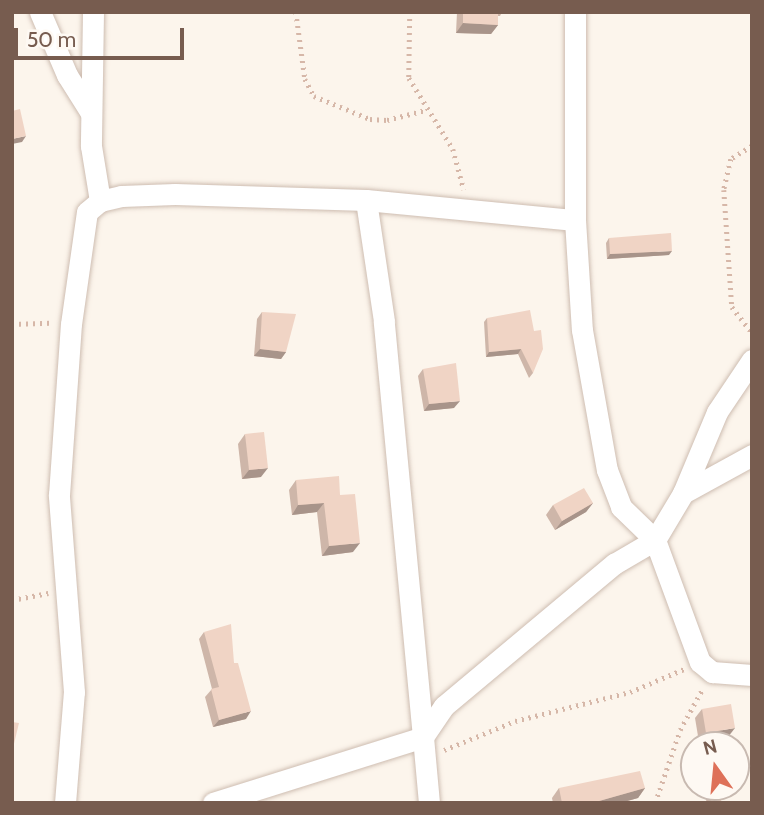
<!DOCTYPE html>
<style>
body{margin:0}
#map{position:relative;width:764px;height:815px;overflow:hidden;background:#fcf5ec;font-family:Cabin,sans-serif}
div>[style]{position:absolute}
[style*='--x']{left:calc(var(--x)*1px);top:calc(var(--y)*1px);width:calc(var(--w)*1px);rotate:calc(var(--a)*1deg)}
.path>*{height:4.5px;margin-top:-2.25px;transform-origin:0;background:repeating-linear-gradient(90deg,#d6b7a8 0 2px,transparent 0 7px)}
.roads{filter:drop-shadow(0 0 2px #cebdb1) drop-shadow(0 0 2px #cebdb1)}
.minor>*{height:21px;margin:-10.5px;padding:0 10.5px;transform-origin:10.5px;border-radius:10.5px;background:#fff}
.wall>*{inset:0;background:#ceb6a9}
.shaded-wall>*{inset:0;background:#a8948a}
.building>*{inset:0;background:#f0d4c5}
span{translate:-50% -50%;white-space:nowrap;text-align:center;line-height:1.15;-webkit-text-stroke:6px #fef9f3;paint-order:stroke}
.frame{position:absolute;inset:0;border:14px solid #775c4f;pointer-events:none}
.north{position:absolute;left:680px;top:731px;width:70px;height:70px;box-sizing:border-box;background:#fef9f3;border:2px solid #c8bab1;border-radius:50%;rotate:345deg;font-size:19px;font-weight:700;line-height:28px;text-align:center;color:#775c4f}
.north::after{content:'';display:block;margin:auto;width:24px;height:32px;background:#de7159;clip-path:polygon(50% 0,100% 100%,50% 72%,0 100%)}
.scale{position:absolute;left:14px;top:28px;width:170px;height:32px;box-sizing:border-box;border:4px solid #775c4f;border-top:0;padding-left:9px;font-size:21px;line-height:24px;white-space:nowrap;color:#775c4f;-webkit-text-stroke:5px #fef9f3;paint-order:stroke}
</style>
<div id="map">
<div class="path">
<i style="--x:296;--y:12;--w:68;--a:82.3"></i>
<i style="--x:305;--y:79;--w:19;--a:62"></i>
<i style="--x:314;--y:96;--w:61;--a:22.3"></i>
<i style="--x:370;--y:119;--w:17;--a:3"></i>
<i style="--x:387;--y:120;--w:40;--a:-14.4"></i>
<i style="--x:410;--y:12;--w:66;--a:90.9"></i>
<i style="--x:409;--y:78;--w:84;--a:58.2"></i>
<i style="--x:453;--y:149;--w:42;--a:75"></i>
<i style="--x:752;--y:146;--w:25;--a:148"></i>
<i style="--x:731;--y:159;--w:32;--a:103"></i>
<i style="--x:724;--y:190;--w:117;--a:86.1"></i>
<i style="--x:732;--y:307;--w:33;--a:52"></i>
<i style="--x:12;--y:324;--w:38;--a:-2"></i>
<i style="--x:12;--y:600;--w:37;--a:-11"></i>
<i style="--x:444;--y:750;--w:77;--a:-22.2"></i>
<i style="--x:515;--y:721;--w:119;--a:-14.2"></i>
<i style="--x:630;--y:692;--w:59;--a:-23.1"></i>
<i style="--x:655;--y:803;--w:77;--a:-71.1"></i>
<i style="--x:680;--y:730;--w:48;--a:-61.3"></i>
</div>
<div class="roads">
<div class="minor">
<i style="--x:40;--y:12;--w:69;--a:66.8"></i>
<i style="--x:67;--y:75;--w:45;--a:57.7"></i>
<i style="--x:93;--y:12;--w:134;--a:90.9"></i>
<i style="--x:91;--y:146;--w:56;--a:80.7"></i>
<i style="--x:575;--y:12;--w:208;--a:90"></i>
<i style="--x:575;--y:220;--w:110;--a:86.4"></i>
<i style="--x:582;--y:330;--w:142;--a:79.9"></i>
<i style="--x:607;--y:470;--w:40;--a:69"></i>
<i style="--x:621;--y:507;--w:47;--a:44.1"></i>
<i style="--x:655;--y:540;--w:130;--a:69.8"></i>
<i style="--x:700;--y:662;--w:16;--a:40"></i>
<i style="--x:712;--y:672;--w:40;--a:4.3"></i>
<i style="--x:683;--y:493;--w:79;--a:-28.8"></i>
<i style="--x:65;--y:803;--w:111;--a:-85.4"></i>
<i style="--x:74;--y:692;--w:198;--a:-94.4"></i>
<i style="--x:59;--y:495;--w:171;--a:-86"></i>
<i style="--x:71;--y:324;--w:113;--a:-81.9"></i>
<i style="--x:87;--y:212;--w:17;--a:-40"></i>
<i style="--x:100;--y:201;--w:22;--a:-13"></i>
<i style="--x:121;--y:196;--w:54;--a:-2.1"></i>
<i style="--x:175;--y:194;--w:191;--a:1.8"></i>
<i style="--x:366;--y:200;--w:210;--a:5.5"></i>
<i style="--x:213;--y:803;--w:220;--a:-17.4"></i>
<i style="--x:423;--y:737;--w:418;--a:-95.4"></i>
<i style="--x:384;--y:321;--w:122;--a:-98.5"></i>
<i style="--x:429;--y:803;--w:66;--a:-95.2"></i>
<i style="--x:423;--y:737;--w:37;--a:-56"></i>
<i style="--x:444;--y:706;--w:222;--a:-39.9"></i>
<i style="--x:614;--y:564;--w:48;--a:-30.3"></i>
<i style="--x:655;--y:540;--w:55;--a:-59.2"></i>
<i style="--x:683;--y:493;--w:88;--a:-67.2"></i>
<i style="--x:717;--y:412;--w:63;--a:-56.1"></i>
</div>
</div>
<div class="wall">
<i style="clip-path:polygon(457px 12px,502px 12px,500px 16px,498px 16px,498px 25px,491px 34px,456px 33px)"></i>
<i style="clip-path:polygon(609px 238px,669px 255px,607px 259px,606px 243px)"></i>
<i style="clip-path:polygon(262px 312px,286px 352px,281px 359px,254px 356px,257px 319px)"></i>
<i style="clip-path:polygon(487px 318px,534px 331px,533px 373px,529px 378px,518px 354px,486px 357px,484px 322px)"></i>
<i style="clip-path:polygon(423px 369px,454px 408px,424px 411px,418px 376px)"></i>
<i style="clip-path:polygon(245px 434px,261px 477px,242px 479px,238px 444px)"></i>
<i style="clip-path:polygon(296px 480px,340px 495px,353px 552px,322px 556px,317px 512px,292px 515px,289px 490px)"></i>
<i style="clip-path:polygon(593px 503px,586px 512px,555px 530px,546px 515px,553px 505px)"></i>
<i style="clip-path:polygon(204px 632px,234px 663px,246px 719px,213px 727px,205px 697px,212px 689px,199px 639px)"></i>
<i style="clip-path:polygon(702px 709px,728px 737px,699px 742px,695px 718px)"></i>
<i style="clip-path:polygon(694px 746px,694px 764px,690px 751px)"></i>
<i style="clip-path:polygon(702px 787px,720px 787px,721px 803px,707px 803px)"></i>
<i style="clip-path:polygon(559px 788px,645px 788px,638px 798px,620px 803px,553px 803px,552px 798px)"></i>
</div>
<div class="shaded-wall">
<i style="clip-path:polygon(463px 23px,498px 25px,491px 34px,456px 33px)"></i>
<i style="clip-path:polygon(26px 136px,22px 142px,12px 144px,12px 139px)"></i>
<i style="clip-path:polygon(672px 251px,669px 255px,607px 259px,610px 254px)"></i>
<i style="clip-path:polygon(260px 349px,286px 352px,281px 359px,254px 356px)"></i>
<i style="clip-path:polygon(521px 349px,518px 354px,486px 357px,489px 352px)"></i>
<i style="clip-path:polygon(460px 401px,454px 408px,424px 411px,429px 404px)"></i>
<i style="clip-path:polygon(268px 468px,261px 477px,242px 479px,249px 470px)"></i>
<i style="clip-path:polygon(324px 503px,317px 512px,292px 515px,298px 505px)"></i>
<i style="clip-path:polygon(593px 503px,586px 512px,555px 530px,562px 521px)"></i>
<i style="clip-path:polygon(360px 543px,353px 552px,322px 556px,329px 546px)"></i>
<i style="clip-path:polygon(251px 711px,246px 719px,213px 727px,219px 720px)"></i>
<i style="clip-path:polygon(735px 728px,728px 737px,699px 742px,706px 733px)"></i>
<i style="clip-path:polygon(645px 788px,638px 798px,620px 803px,592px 803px)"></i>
</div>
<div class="building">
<i style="clip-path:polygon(463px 12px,498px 12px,498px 25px,463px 23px)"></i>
<i style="clip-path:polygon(20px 109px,26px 136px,12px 139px,12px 111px)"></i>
<i style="clip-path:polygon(671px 233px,672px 251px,610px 254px,609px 238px)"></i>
<i style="clip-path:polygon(530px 310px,534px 331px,541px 330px,543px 349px,533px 373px,521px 349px,489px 352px,487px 318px)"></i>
<i style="clip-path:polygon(262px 312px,296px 314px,286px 352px,260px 349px)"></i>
<i style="clip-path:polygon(456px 363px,460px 401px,429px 404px,423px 369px)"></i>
<i style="clip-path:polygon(264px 432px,268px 468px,249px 470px,245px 434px)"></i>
<i style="clip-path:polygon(339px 476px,340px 495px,355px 494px,360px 543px,329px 546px,324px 503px,298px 505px,296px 480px)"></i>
<i style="clip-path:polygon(584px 488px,593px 503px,562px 521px,553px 505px)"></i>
<i style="clip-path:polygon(231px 624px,234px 663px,238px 663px,251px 711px,219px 720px,211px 689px,219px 687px,204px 632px)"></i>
<i style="clip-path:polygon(731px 704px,735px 728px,706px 733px,702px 709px)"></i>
<i style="clip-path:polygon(12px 722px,19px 723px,12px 752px)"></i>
<i style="clip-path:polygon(710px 741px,711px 745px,698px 745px)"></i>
<i style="clip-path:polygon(640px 771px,645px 788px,592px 803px,562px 803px,559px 788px)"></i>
<i style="clip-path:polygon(707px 787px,720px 787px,721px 803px,712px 803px)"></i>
</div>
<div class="frame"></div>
<div class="north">N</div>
<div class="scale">50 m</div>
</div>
